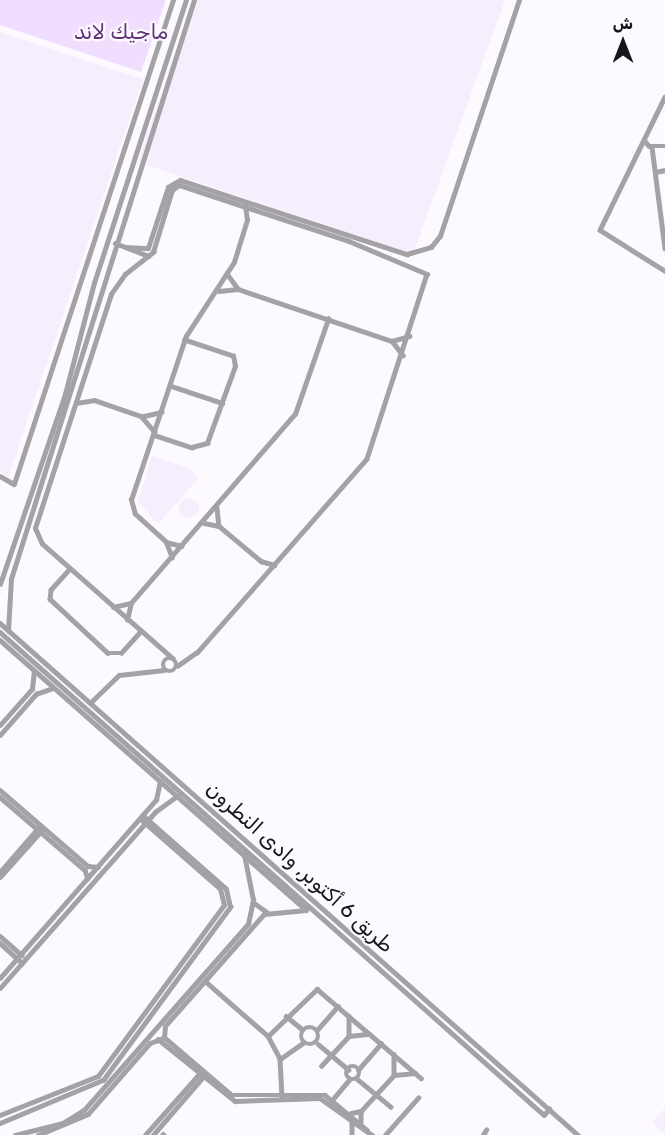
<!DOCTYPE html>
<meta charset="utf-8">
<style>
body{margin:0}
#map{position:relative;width:665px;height:1135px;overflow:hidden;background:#fdfaff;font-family:Rubik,Vazirmatn,sans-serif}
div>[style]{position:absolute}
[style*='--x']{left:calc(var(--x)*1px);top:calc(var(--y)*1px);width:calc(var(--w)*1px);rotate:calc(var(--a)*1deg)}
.built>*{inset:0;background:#f6eefc}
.round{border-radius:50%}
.green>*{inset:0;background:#f1deff}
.minor>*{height:4.5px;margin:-2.25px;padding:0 2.25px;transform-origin:2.25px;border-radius:2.25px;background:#a4a2a6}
.minor>.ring{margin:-2.25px;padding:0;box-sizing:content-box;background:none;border:4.5px solid #a4a2a6;border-radius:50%}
span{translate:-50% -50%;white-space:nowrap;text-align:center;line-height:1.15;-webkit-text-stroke:4.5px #fdfaff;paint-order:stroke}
.park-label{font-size:21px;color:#5f3478}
.street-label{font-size:21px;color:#181619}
.north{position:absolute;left:593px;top:12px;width:60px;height:60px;-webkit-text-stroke:4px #fdfaff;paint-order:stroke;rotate:0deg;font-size:16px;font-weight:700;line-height:24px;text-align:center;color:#181619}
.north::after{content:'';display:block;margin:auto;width:21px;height:27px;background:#181619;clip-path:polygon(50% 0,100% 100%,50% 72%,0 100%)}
</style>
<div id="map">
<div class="built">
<i style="clip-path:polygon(193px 0,505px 0,413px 254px,138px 162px)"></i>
<i style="clip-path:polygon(0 32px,143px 79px,8px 478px,0 470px)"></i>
<i style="clip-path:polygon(152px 456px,188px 468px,199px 478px,158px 524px,138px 502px)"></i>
<i class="round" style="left:179px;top:498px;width:20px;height:20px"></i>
<i style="clip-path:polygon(665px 1108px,665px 1134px,652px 1122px)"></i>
</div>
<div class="green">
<i style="clip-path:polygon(0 0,166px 0,141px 72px,0 25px)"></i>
</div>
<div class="minor">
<i style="--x:665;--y:97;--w:148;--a:116"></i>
<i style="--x:600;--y:230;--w:77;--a:32.2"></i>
<i style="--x:645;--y:141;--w:6;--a:51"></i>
<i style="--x:649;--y:146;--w:16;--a:0"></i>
<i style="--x:652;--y:147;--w:102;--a:82.7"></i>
<i style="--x:655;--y:172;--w:10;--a:-11"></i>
<i style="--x:115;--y:243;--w:36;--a:21"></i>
<i style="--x:126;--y:247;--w:22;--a:3"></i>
<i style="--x:148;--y:248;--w:64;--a:-71.8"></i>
<i style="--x:168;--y:187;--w:14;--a:-30"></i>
<i style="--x:180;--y:180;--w:239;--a:18.1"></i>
<i style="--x:407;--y:254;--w:25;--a:-16"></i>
<i style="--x:431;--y:247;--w:14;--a:-51"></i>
<i style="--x:440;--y:236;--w:249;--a:-71.5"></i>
<i style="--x:228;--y:275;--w:17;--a:54"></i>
<i style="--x:219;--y:291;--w:19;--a:-6"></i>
<i style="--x:238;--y:289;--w:163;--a:18.7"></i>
<i style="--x:392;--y:341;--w:18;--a:52"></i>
<i style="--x:392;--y:341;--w:18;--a:-16"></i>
<i style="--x:171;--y:386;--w:54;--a:18.4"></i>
<i style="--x:76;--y:403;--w:18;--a:-9"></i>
<i style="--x:94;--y:400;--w:50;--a:18.8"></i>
<i style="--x:141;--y:416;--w:21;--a:49"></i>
<i style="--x:144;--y:416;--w:18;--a:-13"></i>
<i style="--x:154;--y:435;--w:40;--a:18"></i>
<i style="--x:192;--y:447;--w:16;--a:-15"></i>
<i style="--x:207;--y:443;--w:82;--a:-70"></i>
<i style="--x:235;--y:366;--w:10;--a:-101"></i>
<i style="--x:233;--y:356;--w:51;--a:-161.6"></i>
<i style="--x:0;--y:476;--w:16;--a:30"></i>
<i style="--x:14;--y:484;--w:509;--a:-71.81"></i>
<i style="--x:217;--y:508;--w:18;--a:84"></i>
<i style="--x:204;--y:523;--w:15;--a:11"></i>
<i style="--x:219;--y:526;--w:55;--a:39.8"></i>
<i style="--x:261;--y:561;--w:14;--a:17"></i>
<i style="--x:166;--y:542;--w:16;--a:14"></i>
<i style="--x:172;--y:558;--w:17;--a:-111"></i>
<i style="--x:166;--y:542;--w:42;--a:-137.9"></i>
<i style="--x:135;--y:514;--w:15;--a:-106"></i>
<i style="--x:131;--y:500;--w:173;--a:-71.5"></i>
<i style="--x:186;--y:336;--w:88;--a:-57"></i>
<i style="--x:234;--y:262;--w:44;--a:-72.8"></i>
<i style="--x:247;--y:220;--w:14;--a:-98"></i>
<i style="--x:70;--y:569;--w:28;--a:132"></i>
<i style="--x:51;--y:590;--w:9;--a:96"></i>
<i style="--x:50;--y:599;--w:79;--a:43"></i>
<i style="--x:108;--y:653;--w:13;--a:0"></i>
<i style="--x:121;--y:653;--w:28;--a:-48"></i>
<i style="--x:0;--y:584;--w:201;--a:-71.1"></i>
<i style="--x:65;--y:394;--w:115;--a:-75.4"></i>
<i style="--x:94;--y:283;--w:298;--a:-72"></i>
<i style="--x:113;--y:607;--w:18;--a:-13"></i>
<i style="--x:127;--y:620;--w:17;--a:-77"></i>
<i style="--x:131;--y:603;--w:250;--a:-49.1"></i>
<i style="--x:295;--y:414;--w:101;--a:-70.8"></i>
<i style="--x:0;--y:623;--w:772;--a:41.53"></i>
<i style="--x:8;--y:631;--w:52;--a:-86.7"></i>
<i style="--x:11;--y:579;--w:607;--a:-72.46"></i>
<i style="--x:0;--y:632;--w:727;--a:41.6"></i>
<i style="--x:544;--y:1115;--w:8;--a:-50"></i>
<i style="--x:0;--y:640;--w:408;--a:41.4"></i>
<i class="ring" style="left:163px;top:658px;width:9.5px;height:9.5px"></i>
<i style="--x:173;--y:659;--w:174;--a:-138.7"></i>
<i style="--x:42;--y:544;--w:17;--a:-114"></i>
<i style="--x:35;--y:528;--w:246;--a:-72"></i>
<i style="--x:111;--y:294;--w:24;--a:-55"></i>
<i style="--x:125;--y:274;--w:36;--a:-38"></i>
<i style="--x:153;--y:252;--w:65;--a:-73"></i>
<i style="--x:172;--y:190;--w:9;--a:-36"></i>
<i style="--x:179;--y:185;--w:179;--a:18.2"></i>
<i style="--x:349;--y:241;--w:85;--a:22.9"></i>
<i style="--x:427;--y:274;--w:194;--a:108"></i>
<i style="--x:367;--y:459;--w:257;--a:131.2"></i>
<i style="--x:198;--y:652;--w:24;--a:145"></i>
<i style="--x:90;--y:703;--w:40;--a:-44"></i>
<i style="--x:119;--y:675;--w:45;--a:-6.3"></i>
<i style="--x:0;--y:725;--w:48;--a:-48.4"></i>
<i style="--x:32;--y:689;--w:18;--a:-84"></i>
<i style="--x:0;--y:735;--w:55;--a:-48.7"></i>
<i style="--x:36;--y:694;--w:18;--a:-19"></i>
<i style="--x:0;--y:790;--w:116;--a:40.8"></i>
<i style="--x:88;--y:866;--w:10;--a:6"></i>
<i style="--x:0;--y:797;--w:112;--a:40.7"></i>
<i style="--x:85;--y:870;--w:9;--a:72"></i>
<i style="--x:0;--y:872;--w:60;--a:-49.1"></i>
<i style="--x:0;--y:877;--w:63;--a:-48.2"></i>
<i style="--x:253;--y:902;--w:17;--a:36"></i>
<i style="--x:0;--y:936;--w:29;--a:41"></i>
<i style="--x:0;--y:943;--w:30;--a:42"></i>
<i style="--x:0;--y:978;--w:237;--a:-48.8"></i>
<i style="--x:156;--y:800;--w:19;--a:-78"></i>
<i style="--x:205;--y:981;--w:84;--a:41.1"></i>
<i style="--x:268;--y:1036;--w:26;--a:62"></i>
<i style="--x:280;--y:1059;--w:38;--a:87"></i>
<i style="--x:0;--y:988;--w:235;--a:-48.6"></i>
<i style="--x:155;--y:812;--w:27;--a:-36"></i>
<i style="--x:286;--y:1016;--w:21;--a:39"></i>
<i style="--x:349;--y:1016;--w:20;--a:90"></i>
<i style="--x:349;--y:1036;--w:20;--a:-6"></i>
<i class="ring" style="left:301px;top:1027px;width:13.5px;height:13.5px"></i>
<i style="--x:318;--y:1029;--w:30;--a:-49"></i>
<i style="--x:268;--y:1036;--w:68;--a:-43.8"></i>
<i style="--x:317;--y:989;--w:137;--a:40.6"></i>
<i style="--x:164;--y:1037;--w:89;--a:40.5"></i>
<i style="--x:232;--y:1095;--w:93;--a:0"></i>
<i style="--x:325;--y:1095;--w:55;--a:39.8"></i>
<i style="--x:158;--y:1039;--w:99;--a:38.8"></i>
<i style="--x:235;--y:1101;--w:85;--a:-2"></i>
<i style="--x:320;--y:1098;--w:64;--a:35.4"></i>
<i style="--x:318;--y:1044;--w:40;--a:40"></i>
<i style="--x:394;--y:1054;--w:21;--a:90"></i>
<i style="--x:394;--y:1075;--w:21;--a:-5"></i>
<i style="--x:280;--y:1059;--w:28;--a:-35"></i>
<i style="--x:321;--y:1066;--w:41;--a:-47"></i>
<i class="ring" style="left:346px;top:1066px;width:9.5px;height:9.5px"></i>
<i style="--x:358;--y:1070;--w:35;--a:-49"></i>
<i style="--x:356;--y:1078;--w:45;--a:39.6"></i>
<i style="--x:333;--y:1099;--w:26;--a:-50"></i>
<i style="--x:361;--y:1111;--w:49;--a:-47.5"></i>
<i style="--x:351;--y:1113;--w:10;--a:-11"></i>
<i style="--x:361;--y:1111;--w:11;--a:90"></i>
<i style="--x:0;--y:1115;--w:105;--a:-21.7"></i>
<i style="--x:98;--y:1076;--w:212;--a:-53.6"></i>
<i style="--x:224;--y:905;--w:16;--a:-104"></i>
<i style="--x:220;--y:889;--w:106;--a:-138.8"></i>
<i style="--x:352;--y:1120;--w:15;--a:90"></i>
<i style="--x:0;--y:1123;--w:112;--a:-22.7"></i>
<i style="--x:103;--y:1080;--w:215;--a:-53.7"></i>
<i style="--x:230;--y:907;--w:18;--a:-103"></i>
<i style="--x:226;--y:889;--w:111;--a:-138.7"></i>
<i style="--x:163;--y:1134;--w:1;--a:45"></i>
<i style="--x:15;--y:1135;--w:49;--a:-14"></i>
<i style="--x:63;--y:1123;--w:25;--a:-32"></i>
<i style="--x:84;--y:1110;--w:248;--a:-48.6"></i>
<i style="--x:248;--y:924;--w:25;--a:-78"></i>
<i style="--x:253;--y:900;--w:46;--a:-101.3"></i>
<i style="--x:38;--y:1135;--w:54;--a:-22.8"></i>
<i style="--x:88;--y:1114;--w:94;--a:-48.9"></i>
<i style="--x:150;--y:1043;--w:15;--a:-20"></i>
<i style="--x:164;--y:1038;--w:12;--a:-85"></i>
<i style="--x:165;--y:1026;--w:149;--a:-48.5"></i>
<i style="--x:264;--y:914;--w:42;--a:-5.4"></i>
<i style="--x:145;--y:1135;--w:83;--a:-48.4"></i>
<i style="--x:153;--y:1135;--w:78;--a:-49.2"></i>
<i style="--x:385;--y:1135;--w:50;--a:-48.3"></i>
<i style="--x:483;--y:1135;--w:6;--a:-59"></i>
</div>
<div class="park-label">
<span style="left:121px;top:32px">ماجيك لاند</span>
</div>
<div class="street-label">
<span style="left:300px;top:867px;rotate:42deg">طريق 6 أكتوبر, وادى النطرون</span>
</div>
<div class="north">ش</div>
</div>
